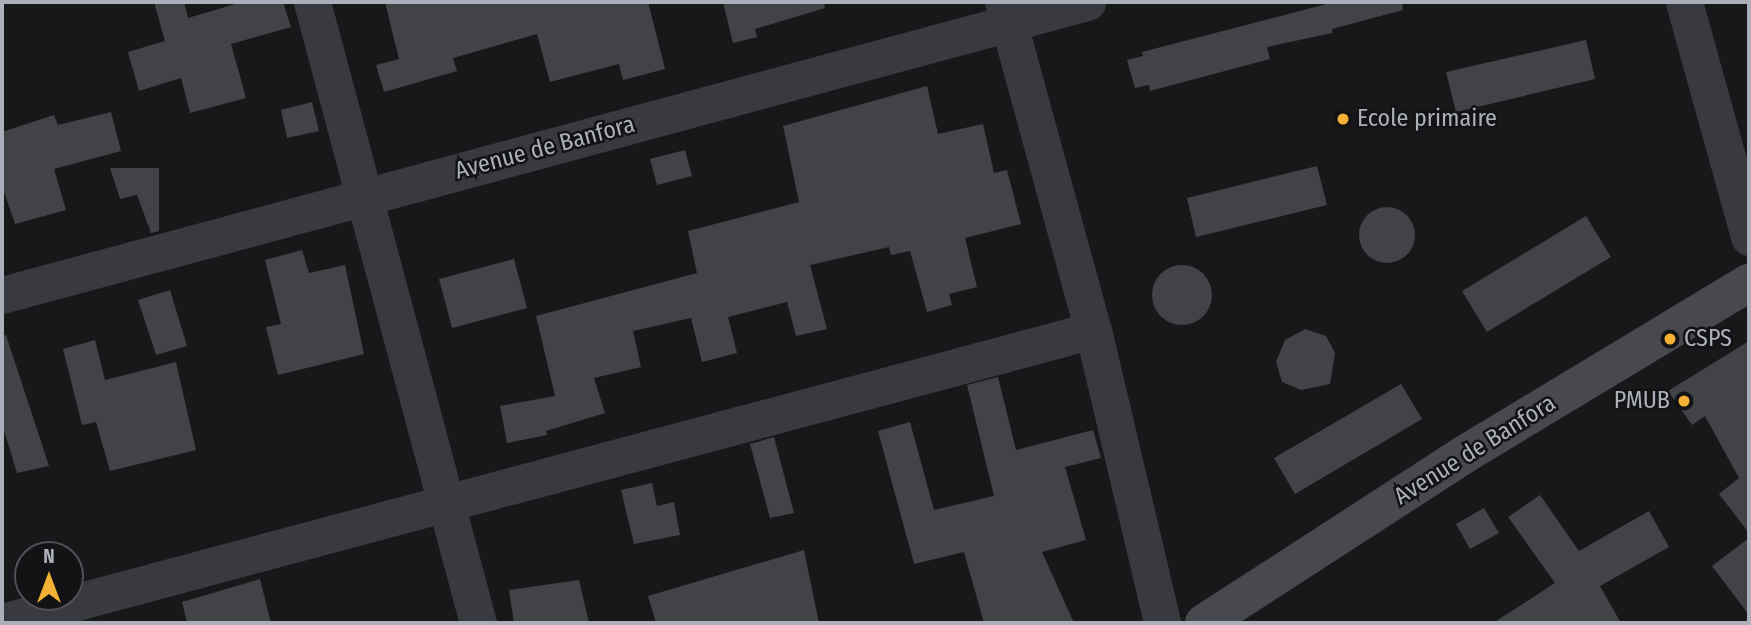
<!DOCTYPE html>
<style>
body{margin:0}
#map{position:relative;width:1751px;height:625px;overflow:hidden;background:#18181a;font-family:"Fira Sans Condensed",sans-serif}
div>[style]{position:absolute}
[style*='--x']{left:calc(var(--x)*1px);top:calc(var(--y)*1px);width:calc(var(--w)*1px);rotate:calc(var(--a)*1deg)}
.building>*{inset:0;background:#424347}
.round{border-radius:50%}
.minor>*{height:37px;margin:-18.5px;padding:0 18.5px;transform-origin:18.5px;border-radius:18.5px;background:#393a3f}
.secondary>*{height:38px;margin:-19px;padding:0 19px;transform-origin:19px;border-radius:19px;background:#47494f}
.dots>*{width:19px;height:19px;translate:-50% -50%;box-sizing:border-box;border:4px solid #131315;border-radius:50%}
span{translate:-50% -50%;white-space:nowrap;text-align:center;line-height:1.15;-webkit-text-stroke:5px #131315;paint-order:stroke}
.poi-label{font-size:24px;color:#aaafba}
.left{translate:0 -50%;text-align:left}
.right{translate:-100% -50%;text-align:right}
.street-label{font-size:24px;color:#aaafba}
.frame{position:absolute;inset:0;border:4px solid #aaafba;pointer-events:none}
.north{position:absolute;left:14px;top:541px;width:70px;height:70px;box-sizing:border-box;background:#131315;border:2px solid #4f5157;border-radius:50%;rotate:0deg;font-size:19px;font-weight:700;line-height:28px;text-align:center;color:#aaafba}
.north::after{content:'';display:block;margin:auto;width:24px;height:32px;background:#f4b235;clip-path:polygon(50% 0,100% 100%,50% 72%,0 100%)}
</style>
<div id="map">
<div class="building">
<i style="clip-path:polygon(154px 2px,184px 2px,188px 18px,242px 2px,283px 2px,291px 27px,231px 44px,246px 98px,190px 113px,181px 78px,139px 91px,128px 52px,165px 41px)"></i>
<i style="clip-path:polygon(385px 2px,648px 2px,665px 69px,623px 80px,619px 64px,550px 82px,537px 34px,453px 58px,457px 71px,384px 92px,376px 65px,399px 59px)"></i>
<i style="clip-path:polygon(723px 2px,824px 2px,825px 8px,755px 29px,757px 37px,733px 43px)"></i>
<i style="clip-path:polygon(1334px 2px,1402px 2px,1403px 10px,1332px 29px,1332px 33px,1267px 47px,1270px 59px,1150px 91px,1149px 85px,1135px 88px,1127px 60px,1143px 56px,1142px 52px)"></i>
<i style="clip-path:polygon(1586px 40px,1595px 79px,1456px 112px,1446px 72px)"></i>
<i style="clip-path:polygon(927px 86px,938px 134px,983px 124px,994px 173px,1007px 170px,1021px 224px,965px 238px,977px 287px,949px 294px,952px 305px,927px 312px,910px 251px,891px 255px,889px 247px,810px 265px,827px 329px,796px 336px,787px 302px,728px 317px,737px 353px,702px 362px,691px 318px,633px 331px,641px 367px,594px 378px,605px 413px,546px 431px,547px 435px,507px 443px,500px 406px,555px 396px,536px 316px,697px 273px,688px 231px,799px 202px,783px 126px)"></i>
<i style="clip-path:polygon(312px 102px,319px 131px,287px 138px,281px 110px)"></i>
<i style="clip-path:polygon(111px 112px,121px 151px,54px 169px,66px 210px,15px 224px,2px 186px,2px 132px,54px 115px,58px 125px)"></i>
<i style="clip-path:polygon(685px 150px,692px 176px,657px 185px,650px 159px)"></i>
<i style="clip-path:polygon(1317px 166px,1327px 205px,1196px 237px,1187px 198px)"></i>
<i style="clip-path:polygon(110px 168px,159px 168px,159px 231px,151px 233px,137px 195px,120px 199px)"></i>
<i class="round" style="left:1359px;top:207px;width:56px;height:56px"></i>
<i style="clip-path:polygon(1586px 216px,1611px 257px,1487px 332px,1462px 291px)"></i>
<i style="clip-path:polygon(302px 250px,309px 273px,345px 265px,364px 354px,278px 375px,266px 327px,281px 324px,265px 260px)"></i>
<i style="clip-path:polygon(514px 259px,527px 308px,452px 328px,439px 279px)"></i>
<i class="round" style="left:1152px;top:265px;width:60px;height:60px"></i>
<i style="clip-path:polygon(170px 290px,187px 346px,156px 355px,138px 300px)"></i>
<i style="clip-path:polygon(1305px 329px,1326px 336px,1335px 353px,1330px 384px,1301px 390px,1282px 382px,1276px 362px,1285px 340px)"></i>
<i style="clip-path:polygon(6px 335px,49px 466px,17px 473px,2px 424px,2px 336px)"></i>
<i style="clip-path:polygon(95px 340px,105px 380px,176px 362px,196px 450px,110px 471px,96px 422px,82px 425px,63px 349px)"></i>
<i style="clip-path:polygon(1749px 341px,1749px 533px,1719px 494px,1739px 478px,1705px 416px,1692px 425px,1668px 391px)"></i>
<i style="clip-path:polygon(998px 377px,1016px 450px,1093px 430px,1101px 458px,1065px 467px,1086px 540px,1042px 552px,1074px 623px,984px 623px,964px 552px,914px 564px,878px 431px,910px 422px,934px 510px,994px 496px,967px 385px)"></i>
<i style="clip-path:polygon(1401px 384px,1422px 419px,1295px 494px,1274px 458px)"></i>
<i style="clip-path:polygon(774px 437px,794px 513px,770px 518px,750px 444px)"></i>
<i style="clip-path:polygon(652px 483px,657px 506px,674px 502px,680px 535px,634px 544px,621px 490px)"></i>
<i style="clip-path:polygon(1540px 495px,1579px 551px,1649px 511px,1669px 547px,1600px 586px,1621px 623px,1493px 623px,1555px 583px,1508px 517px)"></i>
<i style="clip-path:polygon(1484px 508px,1499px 533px,1470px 549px,1456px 524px)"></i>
<i style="clip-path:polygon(1749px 538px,1749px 615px,1712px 566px)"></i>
<i style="clip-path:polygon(804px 550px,819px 623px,656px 623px,648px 596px)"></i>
<i style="clip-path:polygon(260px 579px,271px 623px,187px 623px,182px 602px)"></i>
<i style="clip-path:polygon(579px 580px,589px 623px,514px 623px,509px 590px)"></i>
</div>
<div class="minor">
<i style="--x:312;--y:2;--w:643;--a:75.03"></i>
<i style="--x:1003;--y:2;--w:340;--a:74.7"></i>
<i style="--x:1093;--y:330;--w:301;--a:76.7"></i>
<i style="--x:1684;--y:2;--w:244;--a:74.5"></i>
<i style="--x:2;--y:295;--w:1124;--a:-15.11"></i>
<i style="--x:2;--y:622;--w:1129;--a:-14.98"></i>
</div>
<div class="secondary">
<i style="--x:1204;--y:623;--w:311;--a:-32.9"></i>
<i style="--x:1465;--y:454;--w:332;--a:-31.1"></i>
</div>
<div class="dots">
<i style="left:1343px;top:119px;background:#f4b235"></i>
<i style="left:1670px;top:339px;background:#f4b235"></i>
<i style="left:1684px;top:401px;background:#f4b235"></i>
</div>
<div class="poi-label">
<span class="left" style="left:1357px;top:119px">Ecole primaire</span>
<span class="left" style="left:1684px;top:339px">CSPS</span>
<span class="right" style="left:1670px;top:401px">PMUB</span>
</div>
<div class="street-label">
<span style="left:545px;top:148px;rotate:-15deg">Avenue de Banfora</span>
<span style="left:1475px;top:450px;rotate:-32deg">Avenue de Banfora</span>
</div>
<div class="frame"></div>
<div class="north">N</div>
</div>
